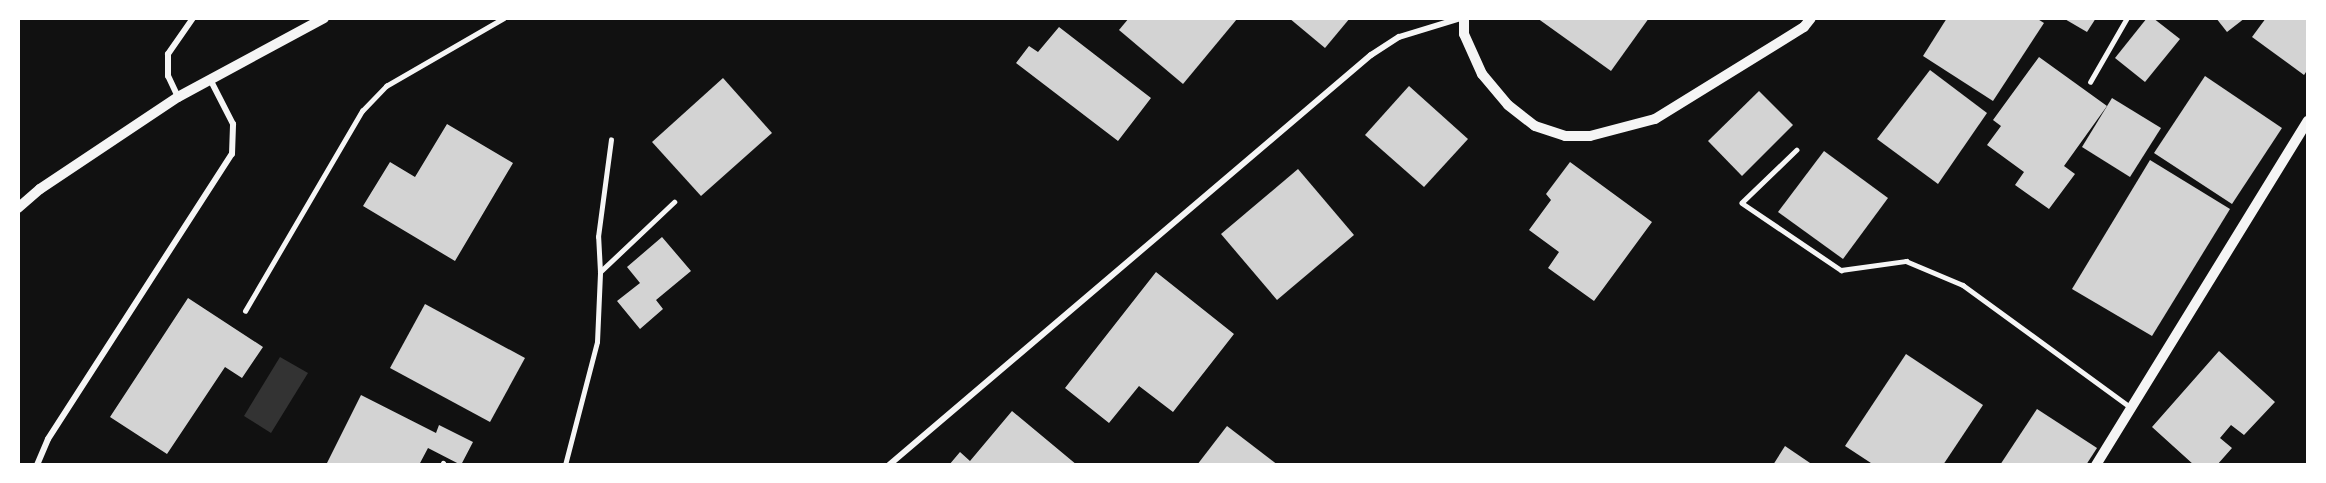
<!DOCTYPE html>
<style>
body{margin:0}
#map{position:relative;width:2326px;height:483px;overflow:hidden;background:#111;font-family:"Alegreya Sans",sans-serif}
div>[style]{position:absolute}
[style*='--x']{left:calc(var(--x)*1px);top:calc(var(--y)*1px);width:calc(var(--w)*1px);rotate:calc(var(--a)*1deg)}
.water>*{inset:0;background:#333}
.building>*{inset:0;background:#d3d3d3}
.service>*{height:4.5px;margin:-2.25px;padding:0 2.25px;transform-origin:2.25px;border-radius:2.25px;background:#f5f5f5}
.minor>*{height:6px;margin:-3px;padding:0 3px;transform-origin:3px;border-radius:3px;background:#f5f5f5}
.tertiary>*{height:10px;margin:-5px;padding:0 5px;transform-origin:5px;border-radius:5px;background:#f5f5f5}
span{translate:-50% -50%;white-space:nowrap;text-align:center;line-height:1.15;-webkit-text-stroke:4.5px #fff;paint-order:stroke}
.frame{position:absolute;inset:0;border:20px solid #fff;pointer-events:none}
</style>
<div id="map">
<div class="water">
<i style="clip-path:polygon(280px 357px,308px 373px,271px 433px,244px 416px)"></i>
</div>
<div class="building">
<i style="clip-path:polygon(1129px 18px,1236px 18px,1237px 19px,1183px 84px,1119px 30px)"></i>
<i style="clip-path:polygon(1289px 18px,1350px 18px,1325px 48px)"></i>
<i style="clip-path:polygon(1537px 18px,1649px 18px,1611px 71px)"></i>
<i style="clip-path:polygon(1947px 18px,2036px 18px,2044px 23px,1993px 101px,1923px 56px)"></i>
<i style="clip-path:polygon(2063px 18px,2096px 18px,2087px 32px)"></i>
<i style="clip-path:polygon(2147px 18px,2153px 18px,2180px 39px,2145px 82px,2115px 58px)"></i>
<i style="clip-path:polygon(2216px 18px,2245px 18px,2227px 32px)"></i>
<i style="clip-path:polygon(2266px 18px,2308px 18px,2308px 69px,2304px 75px,2252px 37px)"></i>
<i style="clip-path:polygon(1059px 27px,1151px 98px,1118px 141px,1016px 63px,1029px 46px,1038px 52px)"></i>
<i style="clip-path:polygon(2039px 57px,2107px 106px,2064px 166px,2075px 174px,2049px 209px,2015px 185px,2024px 172px,1987px 145px,2001px 126px,1993px 120px)"></i>
<i style="clip-path:polygon(1930px 70px,1987px 113px,1938px 184px,1877px 139px)"></i>
<i style="clip-path:polygon(2205px 76px,2282px 128px,2232px 204px,2154px 153px)"></i>
<i style="clip-path:polygon(723px 78px,772px 133px,701px 196px,652px 142px)"></i>
<i style="clip-path:polygon(1409px 86px,1468px 139px,1424px 187px,1365px 135px)"></i>
<i style="clip-path:polygon(1759px 91px,1793px 125px,1742px 176px,1708px 141px)"></i>
<i style="clip-path:polygon(2112px 98px,2161px 128px,2130px 177px,2082px 147px)"></i>
<i style="clip-path:polygon(447px 124px,513px 163px,455px 261px,363px 206px,390px 162px,415px 177px)"></i>
<i style="clip-path:polygon(1824px 151px,1888px 198px,1843px 259px,1778px 212px)"></i>
<i style="clip-path:polygon(2150px 160px,2230px 209px,2152px 336px,2072px 289px)"></i>
<i style="clip-path:polygon(1570px 162px,1652px 222px,1594px 301px,1548px 268px,1559px 252px,1529px 230px,1551px 200px,1546px 194px)"></i>
<i style="clip-path:polygon(1298px 169px,1354px 235px,1277px 300px,1221px 234px)"></i>
<i style="clip-path:polygon(662px 237px,691px 271px,656px 300px,663px 309px,640px 329px,617px 301px,640px 283px,627px 267px)"></i>
<i style="clip-path:polygon(1156px 272px,1234px 334px,1173px 412px,1139px 386px,1109px 423px,1065px 388px)"></i>
<i style="clip-path:polygon(188px 298px,263px 347px,242px 378px,225px 367px,167px 454px,110px 417px)"></i>
<i style="clip-path:polygon(425px 304px,525px 358px,490px 422px,390px 368px)"></i>
<i style="clip-path:polygon(2219px 351px,2275px 402px,2244px 435px,2231px 425px,2220px 438px,2232px 448px,2217px 465px,2194px 465px,2152px 427px)"></i>
<i style="clip-path:polygon(1906px 354px,1983px 405px,1943px 465px,1874px 465px,1845px 446px)"></i>
<i style="clip-path:polygon(361px 395px,436px 433px,439px 425px,473px 442px,461px 465px,428px 448px,419px 465px,326px 465px)"></i>
<i style="clip-path:polygon(2037px 409px,2097px 448px,2086px 465px,2000px 465px)"></i>
<i style="clip-path:polygon(1012px 411px,1077px 465px,949px 465px,960px 452px,970px 461px)"></i>
<i style="clip-path:polygon(1227px 426px,1278px 465px,1197px 465px)"></i>
<i style="clip-path:polygon(1785px 446px,1813px 465px,1773px 465px)"></i>
</div>
<div class="service">
<i style="--x:2090;--y:82;--w:74;--a:-60"></i>
<i style="--x:1797;--y:150;--w:76;--a:136.1"></i>
<i style="--x:1742;--y:203;--w:120;--a:34.1"></i>
<i style="--x:1841;--y:270;--w:66;--a:-7.9"></i>
<i style="--x:1906;--y:261;--w:62;--a:22.8"></i>
<i style="--x:1963;--y:285;--w:207;--a:36.1"></i>
<i style="--x:600;--y:272;--w:35;--a:-93"></i>
<i style="--x:598;--y:237;--w:98;--a:-82.4"></i>
<i style="--x:245;--y:311;--w:232;--a:-59.7"></i>
<i style="--x:362;--y:111;--w:35;--a:-46"></i>
<i style="--x:386;--y:86;--w:136;--a:-30"></i>
<i style="--x:442;--y:465;--w:2;--a:-63"></i>
<i style="--x:565;--y:465;--w:127;--a:-75.4"></i>
<i style="--x:597;--y:342;--w:70;--a:-87.5"></i>
<i style="--x:600;--y:272;--w:102;--a:-43.4"></i>
</div>
<div class="minor">
<i style="--x:178;--y:97;--w:23;--a:-115"></i>
<i style="--x:168;--y:76;--w:22;--a:-90"></i>
<i style="--x:168;--y:54;--w:44;--a:-55.2"></i>
<i style="--x:37;--y:465;--w:28;--a:-67"></i>
<i style="--x:48;--y:439;--w:339;--a:-57.2"></i>
<i style="--x:232;--y:154;--w:30;--a:-88"></i>
<i style="--x:233;--y:124;--w:51;--a:-117.1"></i>
<i style="--x:889;--y:465;--w:633;--a:-40.39"></i>
<i style="--x:1371;--y:55;--w:33;--a:-33"></i>
<i style="--x:1399;--y:37;--w:65;--a:-17"></i>
</div>
<div class="tertiary">
<i style="--x:1464;--y:18;--w:16;--a:90"></i>
<i style="--x:1464;--y:34;--w:44;--a:65.8"></i>
<i style="--x:1482;--y:74;--w:40;--a:50"></i>
<i style="--x:1508;--y:105;--w:34;--a:38"></i>
<i style="--x:1535;--y:126;--w:32;--a:18"></i>
<i style="--x:1565;--y:136;--w:25;--a:0"></i>
<i style="--x:1590;--y:136;--w:67;--a:-14.7"></i>
<i style="--x:1655;--y:119;--w:175;--a:-31.7"></i>
<i style="--x:1804;--y:27;--w:11;--a:-52"></i>
<i style="--x:18;--y:208;--w:29;--a:-41"></i>
<i style="--x:40;--y:189;--w:166;--a:-33.7"></i>
<i style="--x:178;--y:97;--w:166;--a:-28.4"></i>
<i style="--x:2096;--y:465;--w:404;--a:-58.4"></i>
</div>
<div class="frame"></div>
</div>
